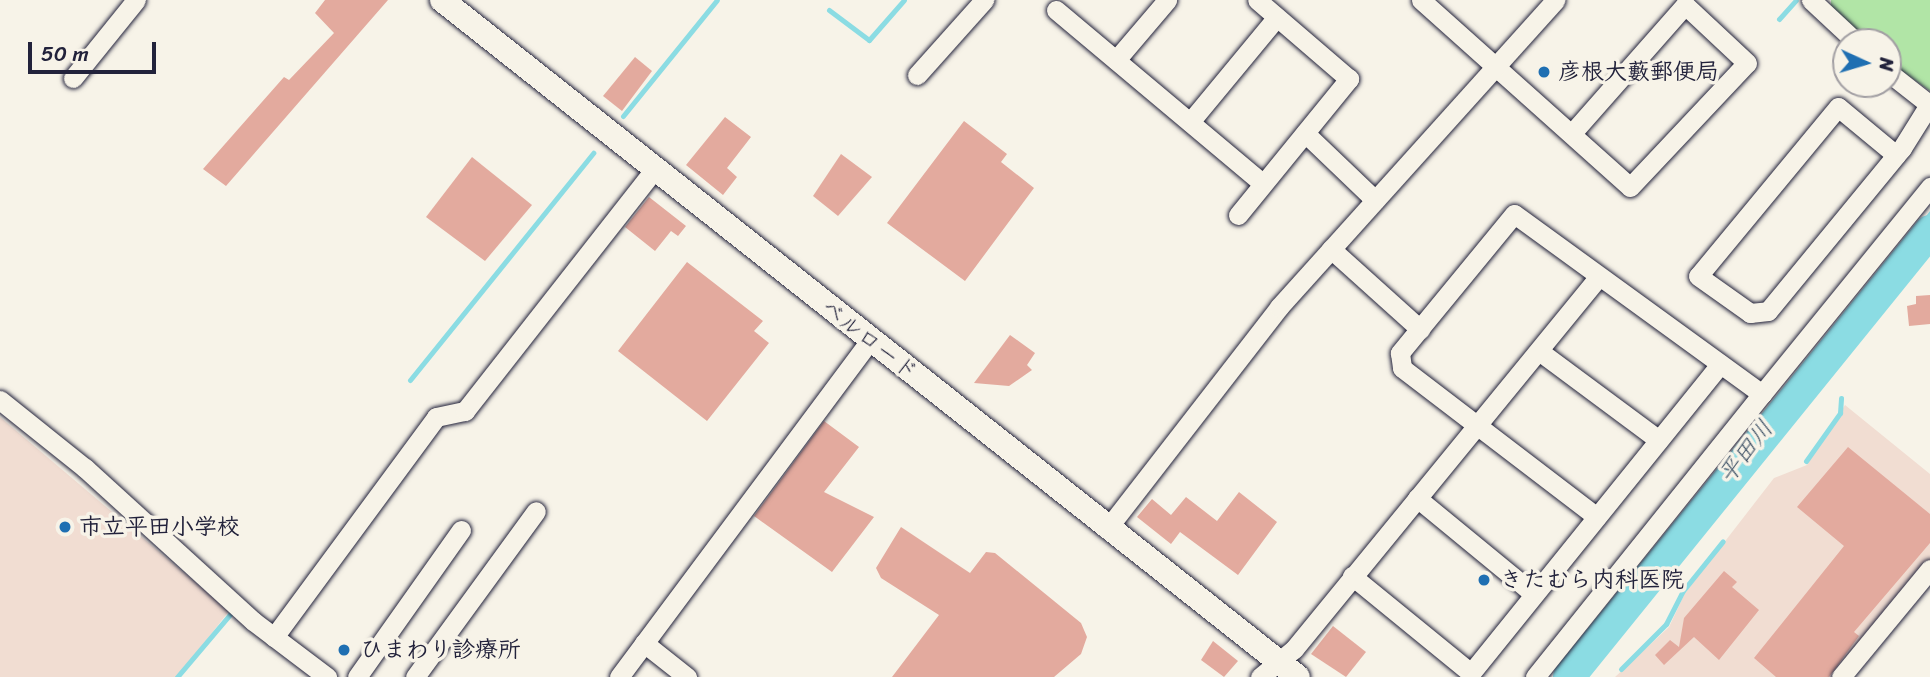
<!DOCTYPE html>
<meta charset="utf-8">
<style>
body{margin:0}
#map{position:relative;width:1930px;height:677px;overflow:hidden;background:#f7f3e8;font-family:Sriracha,"Klee One",sans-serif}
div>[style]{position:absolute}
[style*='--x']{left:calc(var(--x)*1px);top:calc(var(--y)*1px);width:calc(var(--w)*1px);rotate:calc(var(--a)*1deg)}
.built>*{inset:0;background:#f1ddd2}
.green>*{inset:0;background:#b1e5a6}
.water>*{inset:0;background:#8bdce3}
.stream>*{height:5px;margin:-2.5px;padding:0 2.5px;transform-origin:2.5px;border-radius:2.5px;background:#8bdce3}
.river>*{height:32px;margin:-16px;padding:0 16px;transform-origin:16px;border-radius:16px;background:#8bdce3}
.building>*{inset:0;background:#e3aa9e}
.roads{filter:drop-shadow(0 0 2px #22223b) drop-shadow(0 0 2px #22223b)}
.minor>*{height:19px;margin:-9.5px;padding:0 9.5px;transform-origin:9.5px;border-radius:9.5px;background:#f7f3e8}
.major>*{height:24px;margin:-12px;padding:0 12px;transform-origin:12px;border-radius:12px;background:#f7f3e8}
.dots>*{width:19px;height:19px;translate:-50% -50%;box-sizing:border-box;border:4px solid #f7f3e8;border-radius:50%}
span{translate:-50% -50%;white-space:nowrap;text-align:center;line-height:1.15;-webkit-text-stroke:7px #f7f3e8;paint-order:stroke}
.poi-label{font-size:23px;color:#22223b;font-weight:700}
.left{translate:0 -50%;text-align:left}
.street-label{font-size:23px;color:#22223b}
.water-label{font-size:24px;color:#3c5065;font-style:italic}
.north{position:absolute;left:1832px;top:28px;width:70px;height:70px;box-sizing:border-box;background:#f7f3e8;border:2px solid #a29fa3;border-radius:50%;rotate:94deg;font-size:19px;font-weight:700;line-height:28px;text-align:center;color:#22223b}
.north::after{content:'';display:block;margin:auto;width:24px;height:32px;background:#1f6fb2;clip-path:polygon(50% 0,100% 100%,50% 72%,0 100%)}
.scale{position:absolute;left:28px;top:42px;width:128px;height:32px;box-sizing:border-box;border:4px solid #22223b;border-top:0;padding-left:9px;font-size:21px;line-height:24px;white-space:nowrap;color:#22223b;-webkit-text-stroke:5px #f7f3e8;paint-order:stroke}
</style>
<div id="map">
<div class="built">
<i style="clip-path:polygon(1845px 405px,1930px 474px,1930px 560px,1833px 677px,1615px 677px,1669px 627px,1685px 593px,1774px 478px,1807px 465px)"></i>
<i style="clip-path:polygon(0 417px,229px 611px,178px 677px,0 677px)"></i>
</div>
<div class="green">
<i style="clip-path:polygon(1831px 0,1930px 0,1930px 91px,1888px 61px,1888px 42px,1867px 42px,1831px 9px)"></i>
</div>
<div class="water">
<i style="clip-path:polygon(1930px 211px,1930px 247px,1903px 280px,1866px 293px)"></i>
</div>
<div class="stream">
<i style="--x:829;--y:10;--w:50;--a:36.9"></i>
<i style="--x:869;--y:40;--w:53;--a:-48.8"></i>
<i style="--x:1779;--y:19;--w:25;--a:-48"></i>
<i style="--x:623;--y:116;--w:149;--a:-51"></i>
<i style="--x:410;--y:380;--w:292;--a:-51.1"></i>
<i style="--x:1802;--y:383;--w:15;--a:37"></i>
<i style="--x:1806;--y:461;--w:59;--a:-54.7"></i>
<i style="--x:1840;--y:413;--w:15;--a:-86"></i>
<i style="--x:1621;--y:669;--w:64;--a:-45"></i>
<i style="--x:1666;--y:624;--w:36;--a:-63"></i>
<i style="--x:1682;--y:592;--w:65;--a:-51.2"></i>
<i style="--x:177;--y:677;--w:84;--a:-49.8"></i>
</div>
<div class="river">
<i style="--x:1569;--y:677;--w:574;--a:-51.01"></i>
</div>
<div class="building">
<i style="clip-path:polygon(325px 0,388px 0,226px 186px,203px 169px,284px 77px,289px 80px,334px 33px,315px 13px)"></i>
<i style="clip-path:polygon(635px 57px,652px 71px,622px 111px,603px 96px)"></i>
<i style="clip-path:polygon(725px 117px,751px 137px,727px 168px,737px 177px,723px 195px,686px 165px)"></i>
<i style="clip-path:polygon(964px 121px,1007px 154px,1001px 162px,1034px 188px,965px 281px,887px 223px)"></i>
<i style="clip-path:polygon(841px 154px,872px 177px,838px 216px,813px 196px)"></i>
<i style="clip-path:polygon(472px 157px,532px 205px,485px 261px,426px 217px)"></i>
<i style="clip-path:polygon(649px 197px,686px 226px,678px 236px,671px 231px,655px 251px,625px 227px)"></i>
<i style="clip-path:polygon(687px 262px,763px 321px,754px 331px,769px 343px,707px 421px,618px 351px)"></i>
<i style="clip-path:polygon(1930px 295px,1930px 324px,1909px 326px,1907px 306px,1916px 304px,1916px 296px)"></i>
<i style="clip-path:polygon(1010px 335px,1035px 353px,1027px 365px,1032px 370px,1009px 386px,974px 383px)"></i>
<i style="clip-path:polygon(824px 421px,859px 447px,824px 492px,874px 517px,832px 572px,754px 516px)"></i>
<i style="clip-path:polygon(1848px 447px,1930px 514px,1930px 543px,1854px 632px,1859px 636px,1829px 677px,1776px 677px,1754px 658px,1844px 546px,1797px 507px)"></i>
<i style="clip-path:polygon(1239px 492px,1277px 522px,1238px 575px,1180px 532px,1171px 544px,1137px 517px,1152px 499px,1171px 515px,1186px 497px,1217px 521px)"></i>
<i style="clip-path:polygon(901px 527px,970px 573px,986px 552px,995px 553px,1081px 623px,1087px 637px,1081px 654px,1054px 677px,892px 677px,939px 615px,881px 578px,876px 568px)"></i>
<i style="clip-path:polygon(1724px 571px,1737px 582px,1732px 587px,1759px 610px,1719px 660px,1694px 637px,1664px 665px,1655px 655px,1670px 640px,1679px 647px,1684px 618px)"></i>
<i style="clip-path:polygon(1333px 626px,1366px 652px,1346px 677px,1311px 654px)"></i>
<i style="clip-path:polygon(1213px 641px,1238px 661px,1224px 677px,1201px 660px)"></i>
</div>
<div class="roads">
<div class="minor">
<i style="--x:1421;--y:0;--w:280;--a:41.8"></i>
<i style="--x:1630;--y:187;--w:170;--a:-46.7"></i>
<i style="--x:1747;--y:63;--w:85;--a:-136.9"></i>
<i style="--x:1685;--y:5;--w:171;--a:131.4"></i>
<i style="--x:1811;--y:0;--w:62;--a:43"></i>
<i style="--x:1056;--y:10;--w:270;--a:40"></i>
<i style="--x:1116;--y:60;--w:79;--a:-49.6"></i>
<i style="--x:1888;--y:72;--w:53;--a:38.2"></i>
<i style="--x:917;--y:75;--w:101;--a:-48.2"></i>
<i style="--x:73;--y:78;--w:100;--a:-51.1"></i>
<i style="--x:1190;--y:122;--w:136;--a:-50.4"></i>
<i style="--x:1305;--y:133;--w:97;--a:43.7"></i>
<i style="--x:1896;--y:155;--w:75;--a:-140.4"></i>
<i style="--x:1838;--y:107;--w:219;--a:129.6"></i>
<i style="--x:1698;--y:276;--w:64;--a:35.4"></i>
<i style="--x:1750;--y:313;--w:18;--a:-6"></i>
<i style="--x:1768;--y:311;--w:202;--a:-50.6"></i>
<i style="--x:1896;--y:155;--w:9;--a:-49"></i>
<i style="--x:1902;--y:148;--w:47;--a:-58"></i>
<i style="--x:1238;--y:215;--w:176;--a:-50.8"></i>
<i style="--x:1349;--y:79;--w:121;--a:-139.3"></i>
<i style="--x:1331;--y:249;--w:120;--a:42"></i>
<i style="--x:1539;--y:351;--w:149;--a:36.6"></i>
<i style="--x:1762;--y:394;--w:267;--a:-50.9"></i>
<i style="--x:0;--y:400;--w:109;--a:38.7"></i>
<i style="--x:85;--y:468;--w:227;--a:42.3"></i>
<i style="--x:253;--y:621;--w:93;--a:37.1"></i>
<i style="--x:1417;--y:498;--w:151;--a:39.4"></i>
<i style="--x:1107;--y:529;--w:281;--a:-52.2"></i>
<i style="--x:1279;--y:307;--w:413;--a:-48"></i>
<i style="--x:1352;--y:576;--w:154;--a:39.2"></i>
<i style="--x:1471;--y:673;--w:397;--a:-51.1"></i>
<i style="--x:274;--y:637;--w:273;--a:-53.6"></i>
<i style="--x:436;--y:417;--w:30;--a:-12"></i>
<i style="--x:465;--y:411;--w:306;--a:-51.9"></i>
<i style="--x:644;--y:643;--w:55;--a:38.3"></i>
<i style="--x:357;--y:677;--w:180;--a:-54.7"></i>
<i style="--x:415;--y:677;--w:205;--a:-53.9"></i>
<i style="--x:619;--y:677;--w:419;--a:-53.3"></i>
<i style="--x:1260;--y:677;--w:44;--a:-39.5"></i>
<i style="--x:1294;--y:649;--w:481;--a:-50.7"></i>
<i style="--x:1535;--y:677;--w:363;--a:-51.3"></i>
<i style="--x:1762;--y:394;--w:306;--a:-144"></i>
<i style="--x:1514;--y:214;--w:180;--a:129.4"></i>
<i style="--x:1400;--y:353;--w:15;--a:82"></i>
<i style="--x:1402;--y:368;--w:245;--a:37.4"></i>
<i style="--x:1841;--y:677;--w:140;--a:-50.5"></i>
</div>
<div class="major">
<i style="--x:442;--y:0;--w:1091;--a:38.34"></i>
</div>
</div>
<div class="dots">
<i style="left:1544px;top:72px;background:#1f6fb2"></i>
<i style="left:65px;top:527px;background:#1f6fb2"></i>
<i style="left:1484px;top:580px;background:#1f6fb2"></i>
<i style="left:344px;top:650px;background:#1f6fb2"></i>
</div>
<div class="poi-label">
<span class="left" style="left:1558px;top:72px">彦根大藪郵便局</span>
<span class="left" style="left:79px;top:527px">市立平田小学校</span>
<span class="left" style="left:1500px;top:580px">きたむら内科医院</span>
<span class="left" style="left:360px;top:650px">ひまわり診療所</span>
</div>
<div class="street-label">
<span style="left:869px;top:340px;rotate:38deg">ベルロード</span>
</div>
<div class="water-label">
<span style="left:1746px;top:452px;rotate:-52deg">平田川</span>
</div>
<div class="north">N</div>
<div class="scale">50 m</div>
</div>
